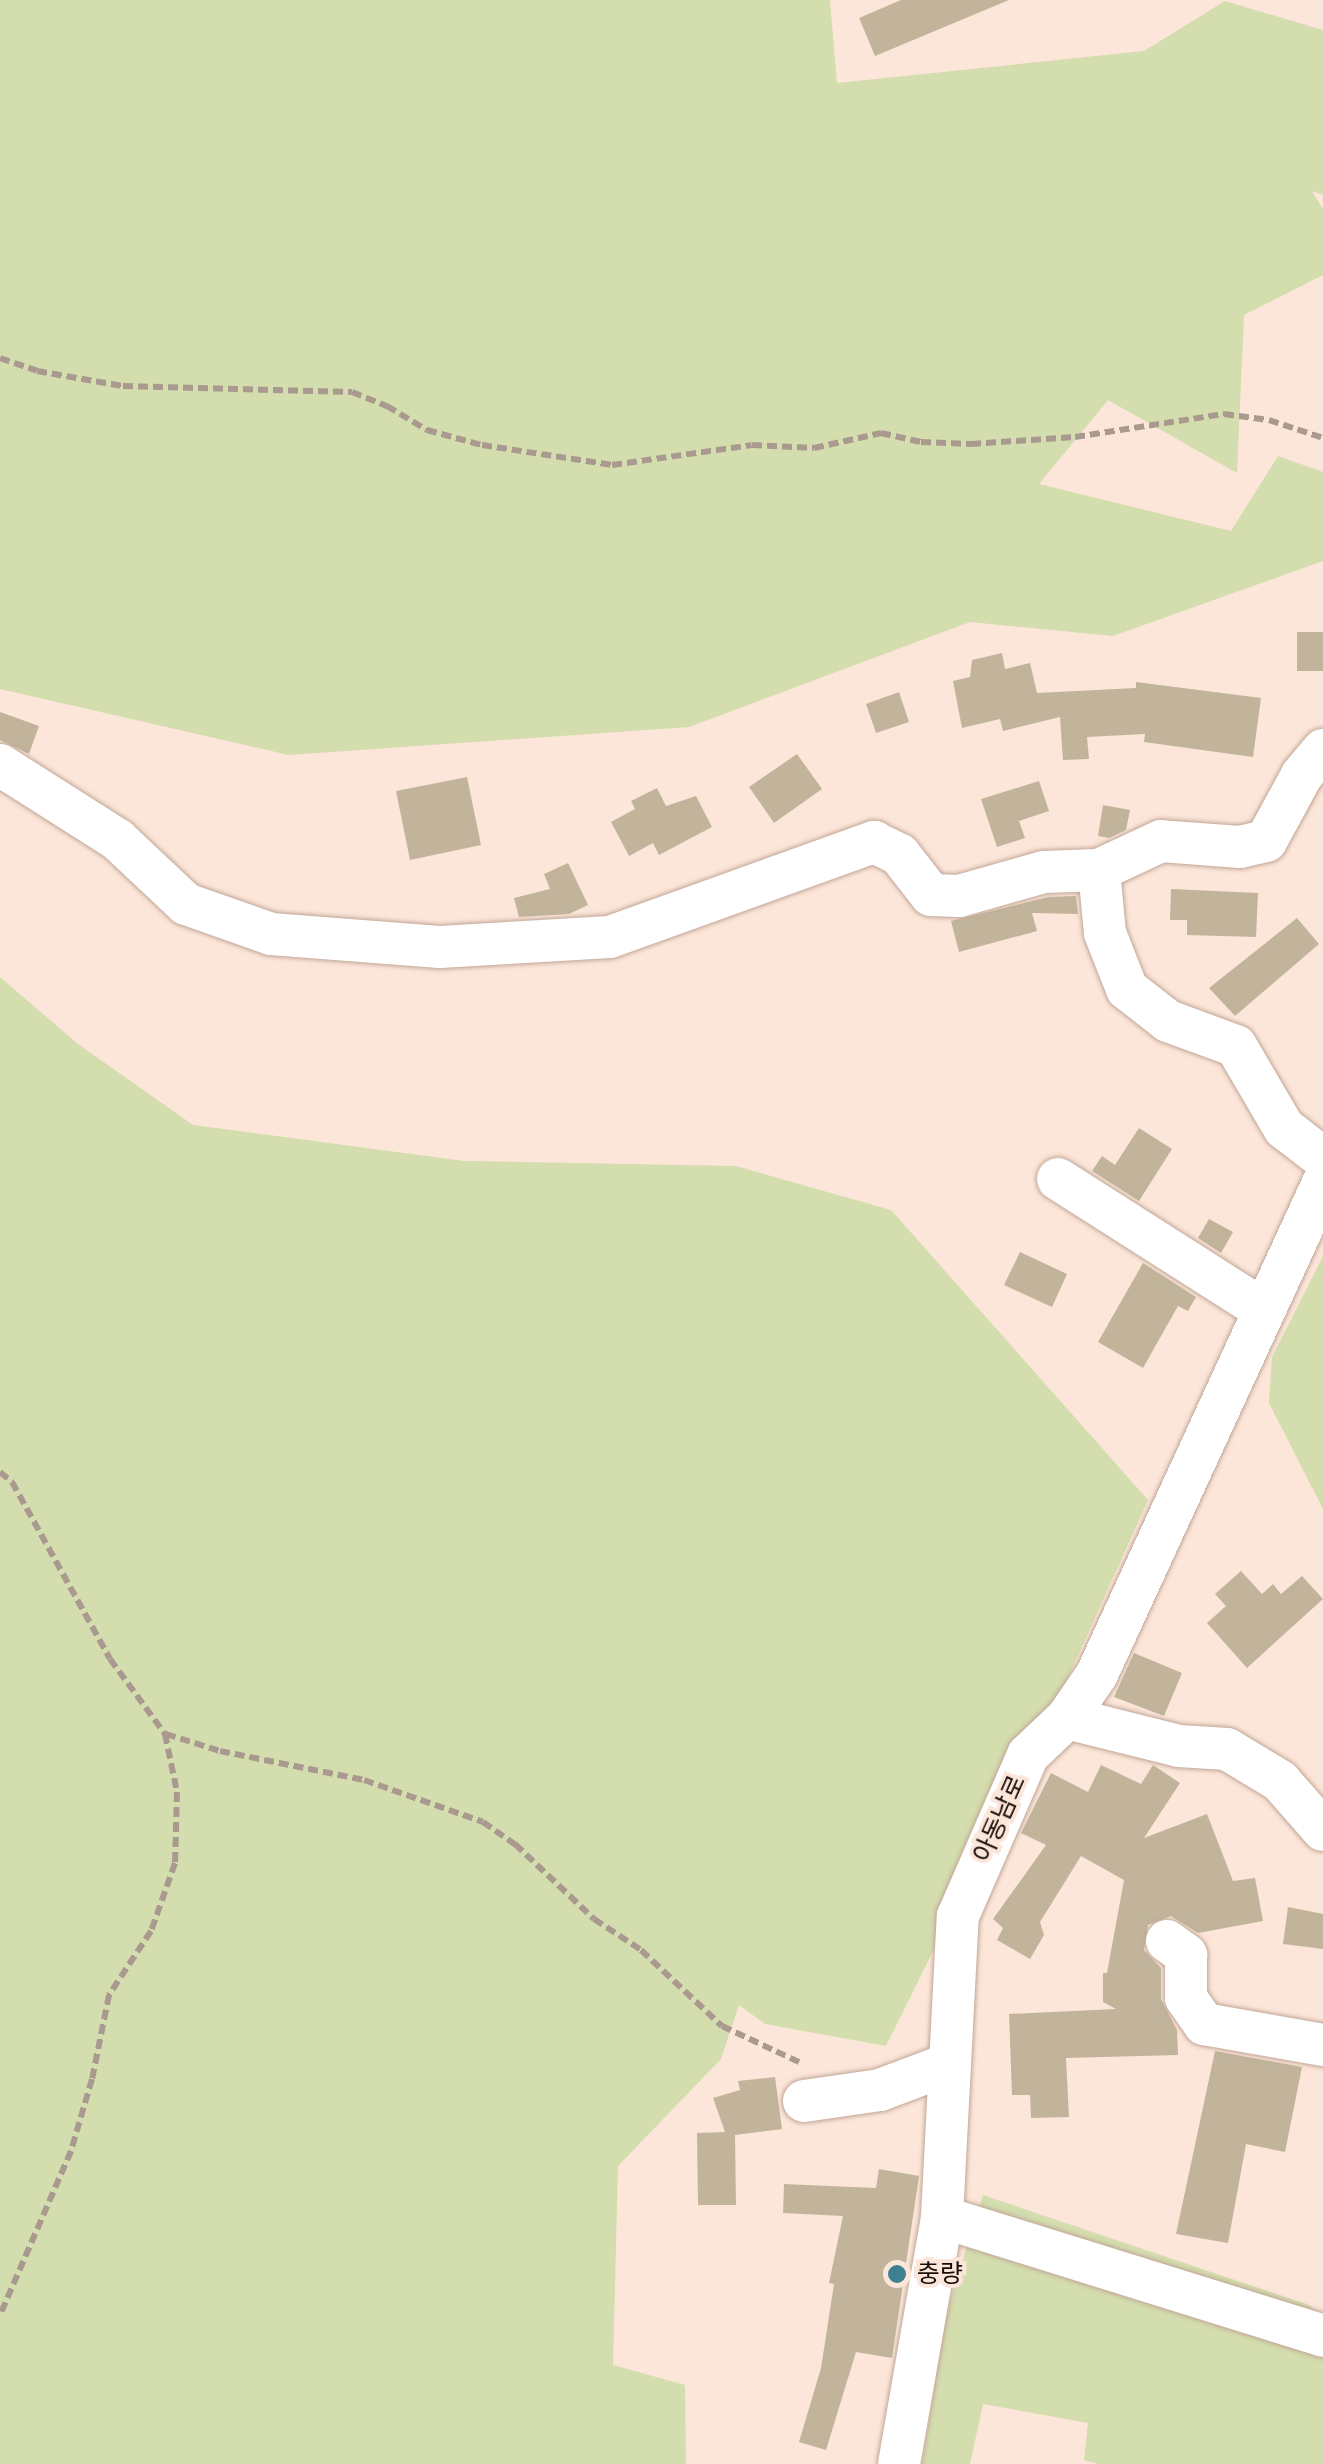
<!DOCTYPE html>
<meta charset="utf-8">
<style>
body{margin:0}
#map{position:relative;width:1323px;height:2464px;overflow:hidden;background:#fce6d9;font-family:Rubik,"Noto Sans KR",sans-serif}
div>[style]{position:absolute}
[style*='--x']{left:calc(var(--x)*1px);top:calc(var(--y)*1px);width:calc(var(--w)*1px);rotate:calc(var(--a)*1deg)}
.green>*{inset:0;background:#d3ddad}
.building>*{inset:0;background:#c1b49b}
.path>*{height:6px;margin-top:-3px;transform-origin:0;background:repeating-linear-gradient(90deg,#aa998f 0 10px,transparent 0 15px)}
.roads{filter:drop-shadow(0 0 2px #c1a697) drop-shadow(0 0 2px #c1a697)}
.minor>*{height:42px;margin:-21px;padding:0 21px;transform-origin:21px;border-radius:21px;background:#fff}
.dots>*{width:28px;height:28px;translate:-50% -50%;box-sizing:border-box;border:5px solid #fce6d9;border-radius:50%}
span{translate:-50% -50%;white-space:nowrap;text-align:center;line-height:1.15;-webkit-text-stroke:8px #fce6d9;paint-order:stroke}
.street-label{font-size:25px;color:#170e09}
.poi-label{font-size:25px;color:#170e09}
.left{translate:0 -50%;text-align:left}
</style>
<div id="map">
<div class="green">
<i style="clip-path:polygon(0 0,830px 0,837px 83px,1144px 51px,1225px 1px,1323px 30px,1323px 195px,1312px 191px,1323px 209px,1323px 275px,1244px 315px,1237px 473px,1108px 400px,1039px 484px,1231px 531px,1278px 456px,1323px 472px,1323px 561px,1113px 636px,970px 622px,689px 727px,289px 755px,0 689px)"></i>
<i style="clip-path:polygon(0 977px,78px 1044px,193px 1125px,464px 1161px,736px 1166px,891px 1210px,1148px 1500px,1060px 1695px,886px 2046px,765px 2024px,739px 2005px,721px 2059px,618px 2166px,613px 2365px,685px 2385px,686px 2464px,0 2464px)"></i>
<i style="clip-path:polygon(1323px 1256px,1323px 1509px,1269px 1403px,1272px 1357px)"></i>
<i style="clip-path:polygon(983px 2195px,1309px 2305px,1323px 2316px,1323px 2464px,1098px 2464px,1084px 2460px,1088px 2423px,983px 2404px,970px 2464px,922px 2464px,947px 2311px)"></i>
</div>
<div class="building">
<i style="clip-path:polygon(901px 0,1009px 0,875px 56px,859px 18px)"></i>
<i style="clip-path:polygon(1297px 632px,1323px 632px,1323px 671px,1297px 671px)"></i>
<i style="clip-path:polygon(1002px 653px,1005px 669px,1030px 663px,1037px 693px,1136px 688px,1136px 682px,1261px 698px,1253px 757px,1144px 742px,1145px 734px,1087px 737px,1089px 759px,1063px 760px,1060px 717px,1003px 731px,1000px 719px,962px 728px,953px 681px,970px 677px,972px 660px)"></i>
<i style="clip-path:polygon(899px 692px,909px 722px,876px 733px,866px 704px)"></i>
<i style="clip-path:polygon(0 712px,39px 726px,29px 754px,0 740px)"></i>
<i style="clip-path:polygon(797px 754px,822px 789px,774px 823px,749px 787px)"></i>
<i style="clip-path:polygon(467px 777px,481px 845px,410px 860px,396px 791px)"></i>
<i style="clip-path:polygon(1039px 781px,1049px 811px,1019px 821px,1025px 838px,997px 847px,981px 799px)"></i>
<i style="clip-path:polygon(657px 788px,666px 806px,696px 796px,712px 827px,659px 855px,653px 843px,629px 856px,611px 822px,635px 809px,631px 801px)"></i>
<i style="clip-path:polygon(1103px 805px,1130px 810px,1126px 830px,1109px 838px,1098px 836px)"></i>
<i style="clip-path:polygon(568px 863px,588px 905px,569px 914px,519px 917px,514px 898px,550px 889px,544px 874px)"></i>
<i style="clip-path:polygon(1171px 889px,1258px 893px,1256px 937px,1187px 935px,1187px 920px,1170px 920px)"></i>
<i style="clip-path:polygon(1076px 896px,1078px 914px,1032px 913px,1037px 931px,959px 952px,951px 921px,1048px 897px)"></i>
<i style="clip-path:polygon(1297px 918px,1319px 944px,1235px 1016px,1209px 988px)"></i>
<i style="clip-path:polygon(1139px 1128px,1172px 1149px,1139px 1201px,1092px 1171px,1102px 1156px,1115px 1165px)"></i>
<i style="clip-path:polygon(1209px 1219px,1233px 1232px,1221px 1253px,1198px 1238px)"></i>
<i style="clip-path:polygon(1020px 1252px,1067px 1274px,1052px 1307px,1004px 1285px)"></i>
<i style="clip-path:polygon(1143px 1263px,1196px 1297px,1188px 1311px,1178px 1306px,1143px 1368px,1098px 1342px)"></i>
<i style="clip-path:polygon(1241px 1571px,1262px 1594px,1273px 1584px,1281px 1594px,1302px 1576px,1323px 1599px,1247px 1668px,1207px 1623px,1226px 1606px,1215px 1594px)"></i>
<i style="clip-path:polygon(1134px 1653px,1182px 1673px,1164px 1716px,1114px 1697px)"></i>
<i style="clip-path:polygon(1101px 1765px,1141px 1784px,1153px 1765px,1180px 1783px,1144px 1838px,1207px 1814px,1233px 1881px,1255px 1878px,1263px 1921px,1198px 1933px,1171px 1916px,1148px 1925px,1144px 1950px,1161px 1968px,1161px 1999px,1177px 2030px,1178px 2055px,1066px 2058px,1069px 2117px,1031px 2118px,1030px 2095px,1012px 2095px,1009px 2014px,1116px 2009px,1103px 2002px,1103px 1973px,1107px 1973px,1124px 1880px,1081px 1856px,1040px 1922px,1044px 1935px,1030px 1959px,997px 1940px,1003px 1928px,993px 1919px,1046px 1845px,1021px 1833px,1051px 1773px,1088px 1792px)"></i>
<i style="clip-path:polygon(1288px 1907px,1323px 1914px,1323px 1949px,1283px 1944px)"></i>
<i style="clip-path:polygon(1215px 2051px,1302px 2067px,1285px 2152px,1246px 2144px,1228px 2243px,1176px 2234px)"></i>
<i style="clip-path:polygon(775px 2077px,782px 2129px,735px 2135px,736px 2205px,698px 2205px,697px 2133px,725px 2132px,713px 2098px,740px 2090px,738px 2081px)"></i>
<i style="clip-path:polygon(879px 2169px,919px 2176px,892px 2358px,856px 2352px,826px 2450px,799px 2442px,821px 2368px,834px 2284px,829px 2283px,843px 2216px,783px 2213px,784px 2184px,876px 2188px)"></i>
</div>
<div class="path">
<i style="--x:0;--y:358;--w:39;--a:19"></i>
<i style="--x:37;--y:371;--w:87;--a:9.9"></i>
<i style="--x:123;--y:386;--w:229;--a:1.5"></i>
<i style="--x:352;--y:392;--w:38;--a:22"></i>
<i style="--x:387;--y:406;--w:47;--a:31"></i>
<i style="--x:427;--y:430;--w:57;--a:15.3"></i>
<i style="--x:482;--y:445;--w:132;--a:8.7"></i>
<i style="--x:612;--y:465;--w:141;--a:-8.1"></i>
<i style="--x:752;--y:445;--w:62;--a:2.8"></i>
<i style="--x:814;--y:448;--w:69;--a:-12.6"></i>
<i style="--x:881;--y:433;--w:41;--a:12.7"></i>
<i style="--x:921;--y:442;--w:50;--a:2.3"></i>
<i style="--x:971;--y:444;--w:104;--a:-3.9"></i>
<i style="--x:1075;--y:437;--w:151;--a:-8.8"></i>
<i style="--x:1224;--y:414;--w:45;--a:7.6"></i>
<i style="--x:1269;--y:420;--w:57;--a:18.4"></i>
<i style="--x:0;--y:1472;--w:16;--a:40"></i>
<i style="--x:12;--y:1482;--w:202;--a:61"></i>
<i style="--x:110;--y:1659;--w:93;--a:53.7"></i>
<i style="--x:165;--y:1734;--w:59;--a:78.3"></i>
<i style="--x:177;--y:1792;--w:71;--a:91.6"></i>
<i style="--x:175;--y:1863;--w:72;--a:109.4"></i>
<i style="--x:151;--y:1931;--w:77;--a:123.3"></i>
<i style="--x:109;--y:1995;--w:86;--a:101.4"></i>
<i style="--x:92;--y:2079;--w:75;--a:106.3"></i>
<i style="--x:71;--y:2151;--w:179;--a:113.4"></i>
<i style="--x:166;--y:1734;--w:57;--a:17.5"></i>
<i style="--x:220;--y:1751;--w:147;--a:11.4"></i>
<i style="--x:364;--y:1780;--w:126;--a:19.4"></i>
<i style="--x:483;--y:1822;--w:39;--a:35"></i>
<i style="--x:515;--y:1844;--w:109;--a:43.5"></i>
<i style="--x:594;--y:1919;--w:56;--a:33.4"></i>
<i style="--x:641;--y:1950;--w:111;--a:43.2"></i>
<i style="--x:722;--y:2026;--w:87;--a:25.1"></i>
</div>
<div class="roads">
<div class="minor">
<i style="--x:1323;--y:750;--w:33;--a:130"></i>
<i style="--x:1302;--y:775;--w:75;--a:118.6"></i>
<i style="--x:1266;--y:841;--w:27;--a:167"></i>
<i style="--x:1240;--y:847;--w:79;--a:-175.7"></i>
<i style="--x:1161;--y:841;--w:68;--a:154.9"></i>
<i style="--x:1099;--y:870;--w:63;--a:84.6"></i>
<i style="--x:1105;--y:933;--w:60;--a:68.6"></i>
<i style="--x:1127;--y:989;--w:52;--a:38"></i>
<i style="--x:1168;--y:1021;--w:72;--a:20.2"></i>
<i style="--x:1236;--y:1046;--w:95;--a:59.7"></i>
<i style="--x:1284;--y:1128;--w:49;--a:37.6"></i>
<i style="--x:0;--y:765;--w:140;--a:32.4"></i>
<i style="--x:118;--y:840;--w:93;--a:43.3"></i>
<i style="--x:186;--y:904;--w:90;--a:19.4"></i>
<i style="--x:271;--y:934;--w:169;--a:4.4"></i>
<i style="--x:440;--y:947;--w:170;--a:-3.4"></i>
<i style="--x:610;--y:937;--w:281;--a:-19.8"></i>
<i style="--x:874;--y:842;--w:28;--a:26"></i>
<i style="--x:899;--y:854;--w:52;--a:52"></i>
<i style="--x:931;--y:895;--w:28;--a:2"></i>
<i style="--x:959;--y:896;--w:88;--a:-15.8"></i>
<i style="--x:1044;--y:872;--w:55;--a:-2.1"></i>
<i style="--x:1058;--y:1179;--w:244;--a:32.5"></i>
<i style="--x:1067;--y:1718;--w:115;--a:14"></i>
<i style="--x:1179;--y:1746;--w:48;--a:3.6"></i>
<i style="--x:1227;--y:1749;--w:62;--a:31.1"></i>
<i style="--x:1280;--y:1781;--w:65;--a:48.7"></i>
<i style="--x:1167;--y:1941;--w:24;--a:36"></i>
<i style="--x:1186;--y:1955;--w:43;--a:90"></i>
<i style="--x:1186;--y:1998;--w:32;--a:55"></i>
<i style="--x:1204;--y:2024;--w:121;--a:10"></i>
<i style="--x:804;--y:2101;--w:77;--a:-8.2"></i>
<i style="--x:880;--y:2090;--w:74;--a:-20.6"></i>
<i style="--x:942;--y:2217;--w:399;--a:17.3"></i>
<i style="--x:899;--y:2464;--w:251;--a:-80.1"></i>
<i style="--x:942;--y:2217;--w:301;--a:-87"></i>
<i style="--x:958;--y:1916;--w:176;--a:-66.5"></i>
<i style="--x:1028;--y:1755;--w:54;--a:-43.5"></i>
<i style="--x:1067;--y:1718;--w:53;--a:-55.7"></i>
<i style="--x:1097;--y:1674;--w:541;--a:-65.28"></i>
</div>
</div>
<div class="dots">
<i style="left:897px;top:2274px;background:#3d8190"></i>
</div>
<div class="street-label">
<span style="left:1000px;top:1819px;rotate:-66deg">아동남로</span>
</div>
<div class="poi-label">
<span class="left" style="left:917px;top:2274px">충량</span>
</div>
</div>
